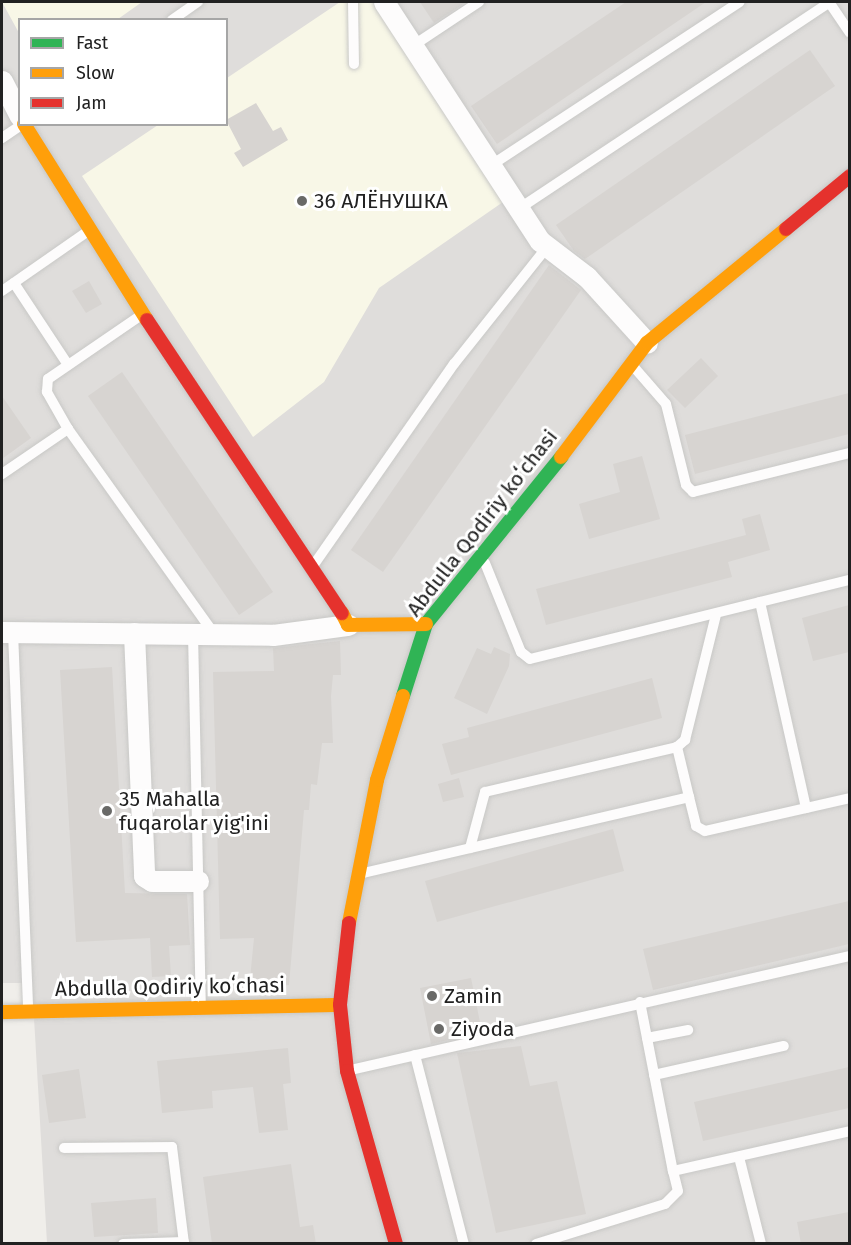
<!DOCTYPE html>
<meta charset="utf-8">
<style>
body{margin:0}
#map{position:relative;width:851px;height:1245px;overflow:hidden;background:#f0eeea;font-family:"Fira Sans",sans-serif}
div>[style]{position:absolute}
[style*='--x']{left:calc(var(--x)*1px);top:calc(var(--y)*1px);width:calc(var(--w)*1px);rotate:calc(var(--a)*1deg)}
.residential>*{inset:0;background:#dfdddb}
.education>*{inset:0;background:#f8f7e7}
.building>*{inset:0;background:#d7d4d1}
.roads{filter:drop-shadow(0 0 2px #c8c8c6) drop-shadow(0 0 2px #c8c8c6)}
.lane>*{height:10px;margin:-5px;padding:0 5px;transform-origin:5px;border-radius:5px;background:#fdfcfc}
.street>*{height:21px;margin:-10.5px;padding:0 10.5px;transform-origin:10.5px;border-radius:10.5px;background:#fdfcfc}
.fast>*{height:14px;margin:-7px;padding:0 7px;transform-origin:7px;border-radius:7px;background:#30b455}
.slow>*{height:14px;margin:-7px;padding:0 7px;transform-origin:7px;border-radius:7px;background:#ff9f0a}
.jam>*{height:14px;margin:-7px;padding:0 7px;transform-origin:7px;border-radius:7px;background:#e5322d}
.dots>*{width:16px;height:16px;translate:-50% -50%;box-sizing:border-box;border:3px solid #fff;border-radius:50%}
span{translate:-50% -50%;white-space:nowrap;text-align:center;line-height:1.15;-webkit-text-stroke:6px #fff;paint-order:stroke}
.poi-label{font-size:21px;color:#212121}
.left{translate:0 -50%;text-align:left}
.street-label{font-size:21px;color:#212121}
.frame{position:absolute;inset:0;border:3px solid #212121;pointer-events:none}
.legend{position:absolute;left:18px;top:18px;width:210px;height:108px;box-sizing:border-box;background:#fff;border:2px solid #a6a6a6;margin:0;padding:8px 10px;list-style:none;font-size:18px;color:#212121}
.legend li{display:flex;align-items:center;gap:12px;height:30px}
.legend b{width:30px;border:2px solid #a6a6a6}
</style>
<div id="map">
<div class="residential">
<i style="clip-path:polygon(evenodd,2px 2px,849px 2px,849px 1243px,47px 1243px,32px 983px,2px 983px,2px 2px,20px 20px,226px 20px,226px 124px,20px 124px,20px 20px)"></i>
</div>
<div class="education">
<i style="clip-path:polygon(2px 2px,142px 2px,118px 19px,20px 20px,19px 33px)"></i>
<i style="clip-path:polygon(340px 2px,373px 2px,503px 202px,379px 288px,324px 382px,253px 437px,82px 176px,158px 125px,226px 124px,227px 78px)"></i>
</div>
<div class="building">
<i style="clip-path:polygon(420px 2px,466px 2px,434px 23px)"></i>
<i style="clip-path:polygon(626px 2px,706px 2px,497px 144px,471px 106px)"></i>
<i style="clip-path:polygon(810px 50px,835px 86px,585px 259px,574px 251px,556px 225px)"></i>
<i style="clip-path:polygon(256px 103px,273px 131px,281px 127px,288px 140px,243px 167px,234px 153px,241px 149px,226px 120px)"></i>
<i style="clip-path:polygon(549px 265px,581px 290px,383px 572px,351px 550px)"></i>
<i style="clip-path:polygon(89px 281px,102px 304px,86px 313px,72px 291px)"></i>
<i style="clip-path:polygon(701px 358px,718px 376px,685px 408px,667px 390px)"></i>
<i style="clip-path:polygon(122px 372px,273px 592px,239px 615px,88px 396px)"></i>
<i style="clip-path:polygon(849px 393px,849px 434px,695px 474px,685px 435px)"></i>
<i style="clip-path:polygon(2px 396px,31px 438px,2px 459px)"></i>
<i style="clip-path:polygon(642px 456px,660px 519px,589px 539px,579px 504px,620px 492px,613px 464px)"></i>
<i style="clip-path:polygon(760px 514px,770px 550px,728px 562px,732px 577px,546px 625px,536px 589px,746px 535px,742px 519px)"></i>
<i style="clip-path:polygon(849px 605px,849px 652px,813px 661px,802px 618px)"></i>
<i style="clip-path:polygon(340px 641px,341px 675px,333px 675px,331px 696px,333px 743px,322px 743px,317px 785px,311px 784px,309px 810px,304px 810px,289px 985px,249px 989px,254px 938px,220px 939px,213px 672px,274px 671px,273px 648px)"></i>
<i style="clip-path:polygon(494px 647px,510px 654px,509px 666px,487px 714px,454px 698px,477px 648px,491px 654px)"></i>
<i style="clip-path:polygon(112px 667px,125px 893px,187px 894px,190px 945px,169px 946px,171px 976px,152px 977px,150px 938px,76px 942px,60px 670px)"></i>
<i style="clip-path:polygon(652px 678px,662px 718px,451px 775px,442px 744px,469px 737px,467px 728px)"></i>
<i style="clip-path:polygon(459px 778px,464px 797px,443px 802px,438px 784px)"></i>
<i style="clip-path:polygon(613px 829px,624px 871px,437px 922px,425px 881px)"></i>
<i style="clip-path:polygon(849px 901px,849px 944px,653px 990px,643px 949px)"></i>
<i style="clip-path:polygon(471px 978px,482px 1032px,431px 1044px,420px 988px)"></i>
<i style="clip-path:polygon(521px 1046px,530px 1086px,557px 1081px,586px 1214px,496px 1233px,457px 1053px)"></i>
<i style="clip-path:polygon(288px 1048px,291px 1083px,283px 1084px,288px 1130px,259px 1133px,253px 1087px,212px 1091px,213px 1108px,162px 1113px,157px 1061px)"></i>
<i style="clip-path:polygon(849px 1067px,849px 1108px,703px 1141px,694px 1102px)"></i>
<i style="clip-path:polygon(79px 1069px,86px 1118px,49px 1123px,42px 1075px)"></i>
<i style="clip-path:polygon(291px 1164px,300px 1227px,313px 1225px,316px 1244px,212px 1244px,203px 1177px)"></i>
<i style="clip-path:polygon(156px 1198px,158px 1233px,94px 1237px,91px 1203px)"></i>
<i style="clip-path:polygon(849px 1212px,849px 1244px,801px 1244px,797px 1222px)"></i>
</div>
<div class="roads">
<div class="lane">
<i style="--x:353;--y:2;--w:62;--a:89.1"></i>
<i style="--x:829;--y:2;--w:37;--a:56"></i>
<i style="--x:172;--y:20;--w:32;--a:-35"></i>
<i style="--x:414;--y:45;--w:78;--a:-33.5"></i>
<i style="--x:2;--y:138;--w:23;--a:-34"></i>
<i style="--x:493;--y:164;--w:295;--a:-33.3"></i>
<i style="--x:520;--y:208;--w:372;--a:-33.6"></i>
<i style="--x:14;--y:283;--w:98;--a:56.6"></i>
<i style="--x:2;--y:291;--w:100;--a:-34.8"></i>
<i style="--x:633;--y:366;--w:50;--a:49"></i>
<i style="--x:666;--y:404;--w:83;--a:76.1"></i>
<i style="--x:686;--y:485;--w:10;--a:45"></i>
<i style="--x:693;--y:492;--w:162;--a:-14"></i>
<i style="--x:68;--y:429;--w:43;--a:-119.6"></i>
<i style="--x:47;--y:392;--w:13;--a:-86"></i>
<i style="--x:48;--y:379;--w:112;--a:-34.4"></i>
<i style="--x:2;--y:474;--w:80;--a:-34.3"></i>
<i style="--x:68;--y:429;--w:252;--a:54.5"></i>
<i style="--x:315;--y:563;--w:243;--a:-55.1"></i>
<i style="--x:454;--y:364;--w:149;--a:-51.5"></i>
<i style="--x:485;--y:563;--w:96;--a:68"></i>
<i style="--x:521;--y:652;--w:11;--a:38"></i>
<i style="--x:530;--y:659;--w:330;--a:-13.9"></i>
<i style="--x:760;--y:602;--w:211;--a:77.4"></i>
<i style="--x:13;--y:632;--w:377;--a:87.7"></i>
<i style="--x:193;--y:633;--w:373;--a:88.8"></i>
<i style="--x:677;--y:747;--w:51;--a:76.5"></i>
<i style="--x:470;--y:848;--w:58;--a:-75"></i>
<i style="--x:485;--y:792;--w:197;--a:-13.2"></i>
<i style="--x:677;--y:747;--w:11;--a:-41"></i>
<i style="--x:685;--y:740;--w:129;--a:-76.1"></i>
<i style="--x:359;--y:874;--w:339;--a:-13.1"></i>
<i style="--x:689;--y:797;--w:30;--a:76"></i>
<i style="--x:696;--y:826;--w:10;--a:29"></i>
<i style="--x:705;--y:831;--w:149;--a:-12.8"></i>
<i style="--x:640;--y:1002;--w:172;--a:79"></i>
<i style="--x:673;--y:1171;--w:181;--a:-12.7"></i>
<i style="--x:647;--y:1038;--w:42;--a:-11"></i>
<i style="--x:415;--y:1055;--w:195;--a:75.5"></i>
<i style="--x:350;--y:1070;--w:513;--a:-12.84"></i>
<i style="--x:654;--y:1075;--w:133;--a:-12.6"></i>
<i style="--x:64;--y:1148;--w:108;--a:-0.5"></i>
<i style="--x:172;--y:1147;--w:98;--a:82.9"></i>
<i style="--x:739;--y:1157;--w:90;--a:75.8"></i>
<i style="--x:123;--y:1244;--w:61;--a:-1.9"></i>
<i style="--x:536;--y:1244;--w:135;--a:-17.2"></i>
<i style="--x:665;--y:1204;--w:18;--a:-45"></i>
<i style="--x:678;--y:1191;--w:21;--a:-104"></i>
</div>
<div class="street">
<i style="--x:384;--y:2;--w:285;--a:56.9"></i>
<i style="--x:540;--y:241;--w:59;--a:37.5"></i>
<i style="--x:587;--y:277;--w:89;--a:47.7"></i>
<i style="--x:2;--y:81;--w:39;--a:63"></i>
<i style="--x:2;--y:632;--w:271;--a:0.6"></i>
<i style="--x:273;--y:635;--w:76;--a:-7.6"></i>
<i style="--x:134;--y:633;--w:243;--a:87.6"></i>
<i style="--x:144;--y:876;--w:9;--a:32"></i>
<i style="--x:152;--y:881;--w:46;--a:0"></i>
</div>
<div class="fast">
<i style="--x:403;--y:696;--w:76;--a:-72.3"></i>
<i style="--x:426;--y:624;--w:215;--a:-51"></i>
</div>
<div class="slow">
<i style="--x:24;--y:124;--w:231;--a:57.9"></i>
<i style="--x:561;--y:457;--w:143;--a:-53"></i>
<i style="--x:647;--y:343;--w:180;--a:-39.4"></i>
<i style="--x:342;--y:613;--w:13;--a:63"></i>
<i style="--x:348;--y:625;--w:78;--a:-0.7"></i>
<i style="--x:349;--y:923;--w:146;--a:-78.9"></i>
<i style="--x:377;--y:780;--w:88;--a:-72.8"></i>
<i style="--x:2;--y:1012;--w:338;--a:-1.2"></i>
</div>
<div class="jam">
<i style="--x:786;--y:229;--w:83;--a:-39.6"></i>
<i style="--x:147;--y:320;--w:352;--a:56.4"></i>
<i style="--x:349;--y:923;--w:82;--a:96.3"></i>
<i style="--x:340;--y:1005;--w:66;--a:83.9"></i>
<i style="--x:347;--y:1071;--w:180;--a:74.2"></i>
</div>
</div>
<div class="dots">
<i style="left:302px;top:201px;background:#696967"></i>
<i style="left:107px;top:811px;background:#696967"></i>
<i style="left:432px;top:996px;background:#696967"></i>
<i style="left:439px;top:1029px;background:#696967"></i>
</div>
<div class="poi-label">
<span class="left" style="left:314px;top:201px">36 АЛЁНУШКА</span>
<span class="left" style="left:119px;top:811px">35 Mahalla<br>fuqarolar yig'ini</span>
<span class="left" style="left:444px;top:996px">Zamin</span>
<span class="left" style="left:451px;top:1029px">Ziyoda</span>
</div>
<div class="street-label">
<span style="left:482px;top:523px;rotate:-52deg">Abdulla Qodiriy koʻchasi</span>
<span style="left:170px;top:987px;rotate:-1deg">Abdulla Qodiriy koʻchasi</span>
</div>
<div class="frame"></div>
<ul class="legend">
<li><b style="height:8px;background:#30b455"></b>Fast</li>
<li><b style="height:8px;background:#ff9f0a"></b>Slow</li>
<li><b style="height:8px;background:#e5322d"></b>Jam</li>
</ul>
</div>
